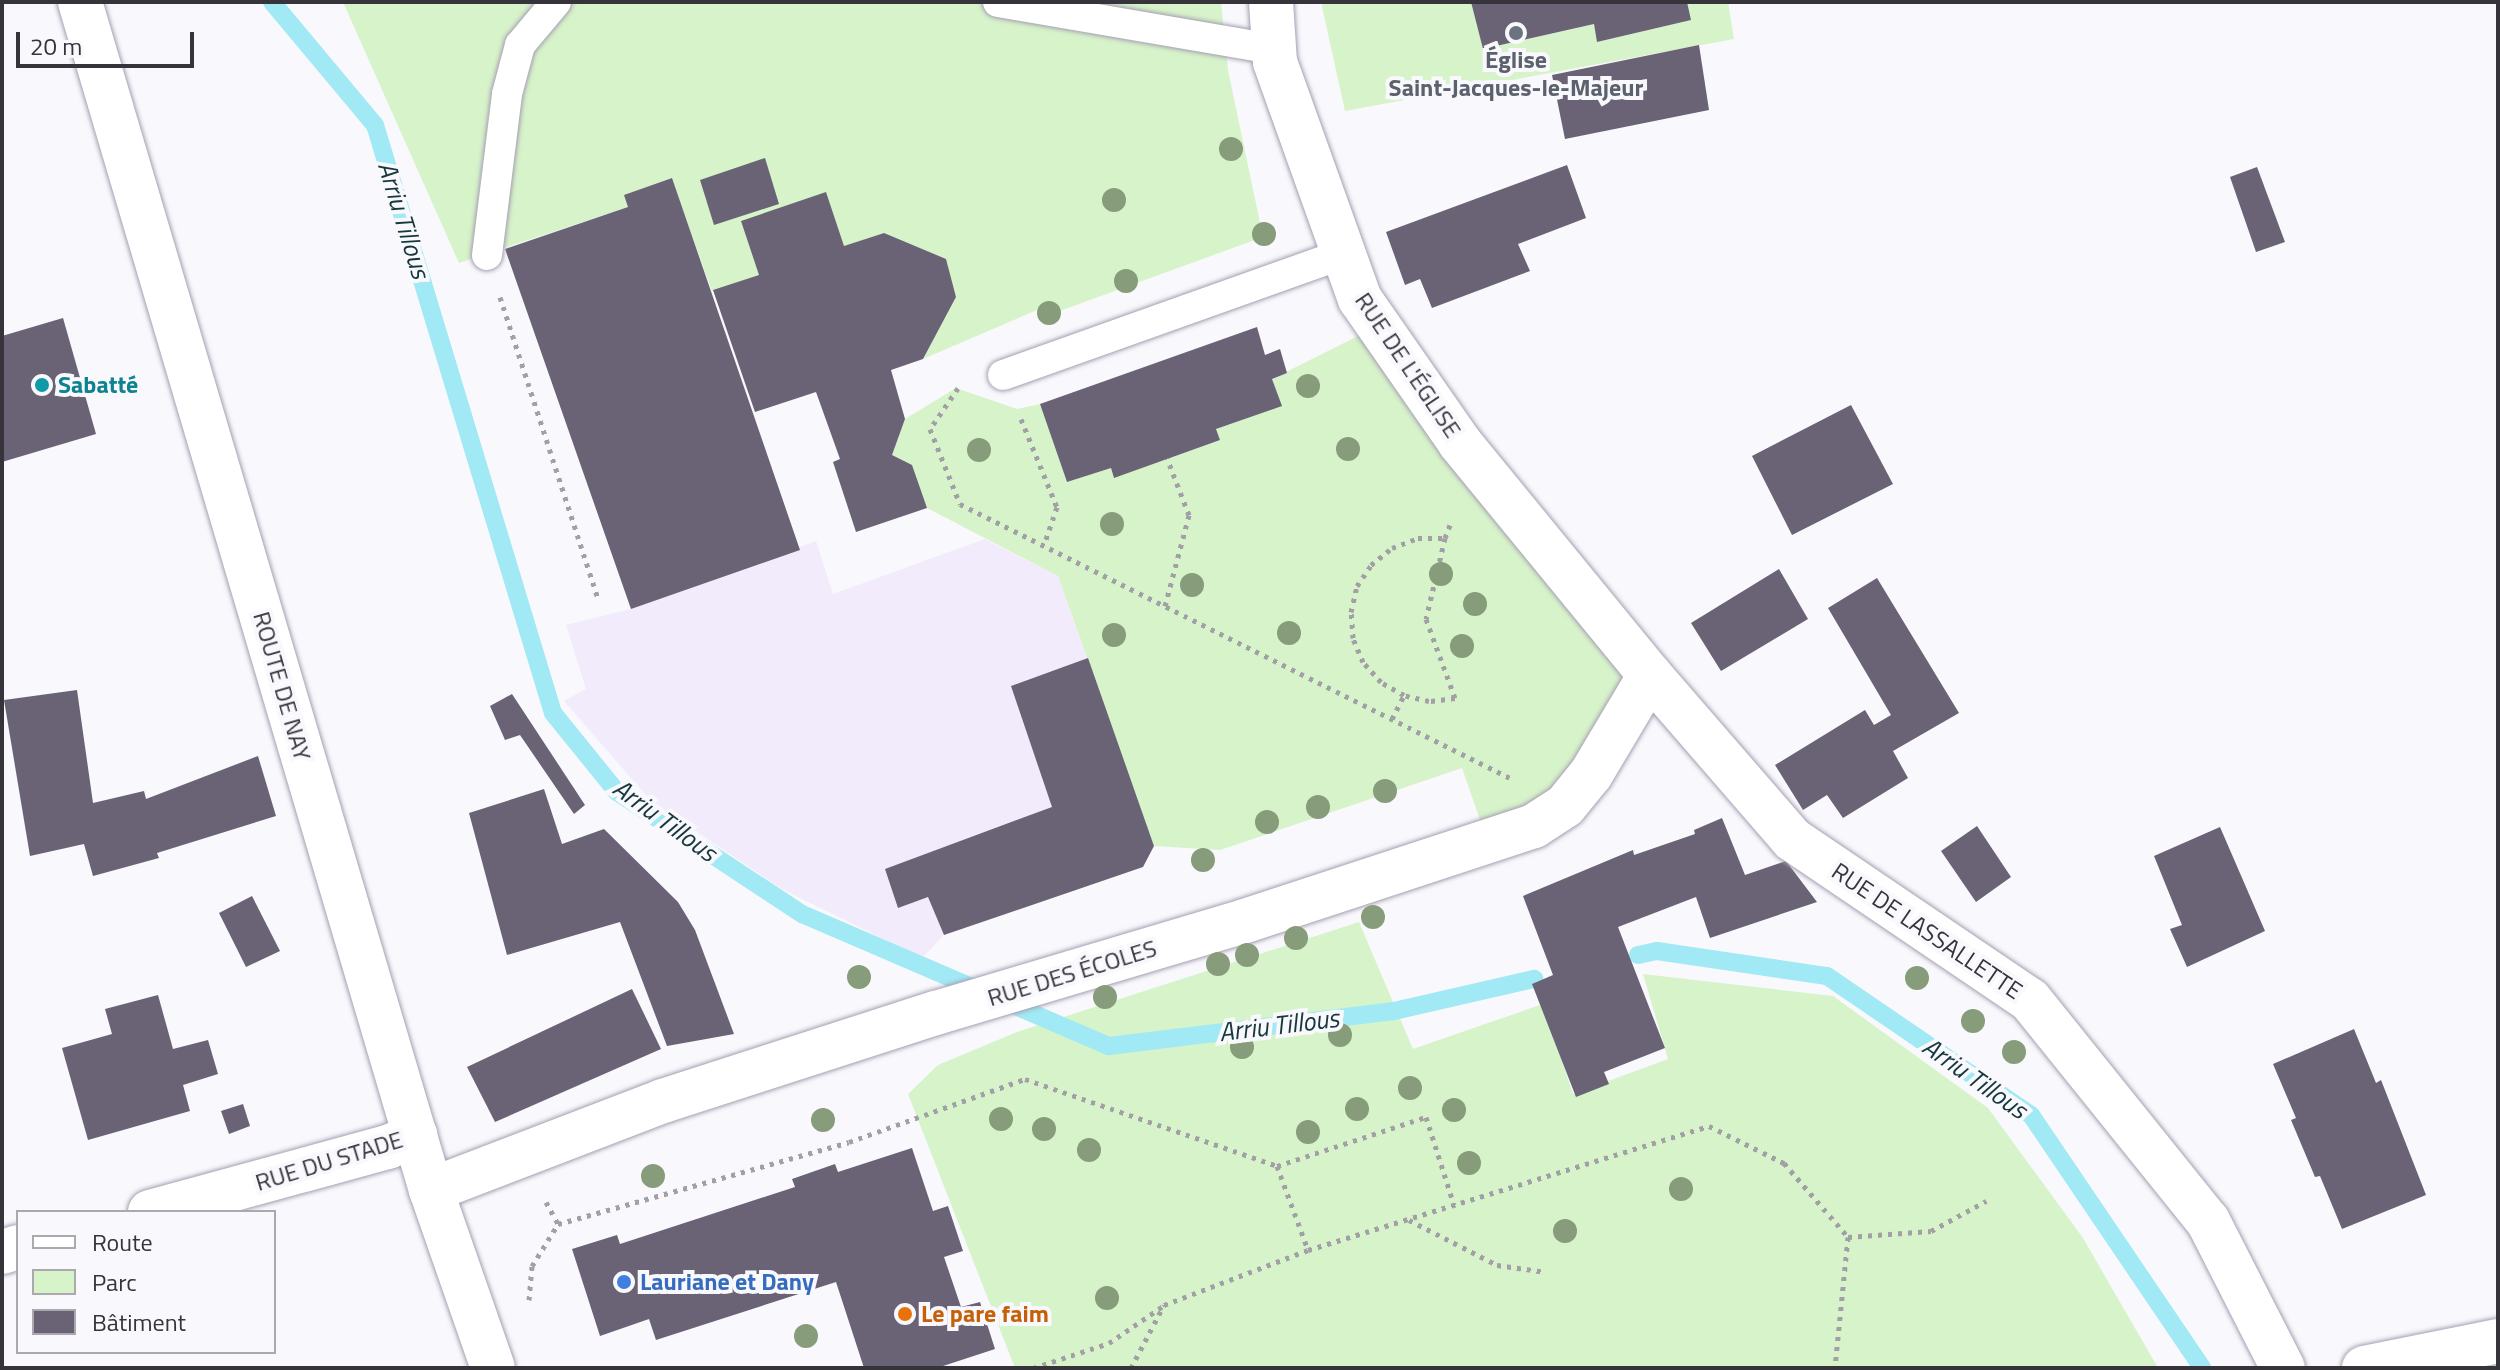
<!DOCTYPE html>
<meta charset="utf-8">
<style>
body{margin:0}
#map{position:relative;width:2500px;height:1370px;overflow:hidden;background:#f9f8fc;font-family:"Titillium Web",sans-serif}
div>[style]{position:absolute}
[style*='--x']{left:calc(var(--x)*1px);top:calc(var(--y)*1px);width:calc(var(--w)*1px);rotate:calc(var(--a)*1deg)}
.built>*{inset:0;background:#f1ebfc}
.green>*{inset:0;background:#d7f3ca}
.stream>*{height:18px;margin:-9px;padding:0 9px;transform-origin:9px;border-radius:9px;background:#a1e9f4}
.building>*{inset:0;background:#696375}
.path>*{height:5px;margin-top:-2.5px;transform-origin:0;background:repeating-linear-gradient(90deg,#a2a0a6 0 4px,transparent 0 10px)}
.roads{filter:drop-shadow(0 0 2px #a59fb2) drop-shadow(0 0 2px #a59fb2)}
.service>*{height:30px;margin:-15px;padding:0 15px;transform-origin:15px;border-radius:15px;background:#fff}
.minor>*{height:44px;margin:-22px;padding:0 22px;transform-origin:22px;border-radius:22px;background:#fff}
.secondary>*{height:44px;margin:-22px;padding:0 22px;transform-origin:22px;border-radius:22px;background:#fff}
.trees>*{width:24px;height:24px;margin:-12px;border-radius:50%;background:#879c7a}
.dots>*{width:22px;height:22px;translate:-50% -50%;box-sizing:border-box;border:4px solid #f9f8fc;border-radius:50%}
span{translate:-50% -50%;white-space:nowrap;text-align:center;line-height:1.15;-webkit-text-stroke:8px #f9f8fc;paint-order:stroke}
.worship-label{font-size:24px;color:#5b616d;font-weight:700}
.street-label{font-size:24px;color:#36333b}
.culture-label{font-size:24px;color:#0d838f;font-weight:700}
.left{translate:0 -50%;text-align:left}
.shop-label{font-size:24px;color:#366cbe;font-weight:700}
.food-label{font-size:24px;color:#c56008;font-weight:700}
.water-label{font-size:26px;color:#15383d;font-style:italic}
.frame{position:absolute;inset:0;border:4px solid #36333b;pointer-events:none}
.legend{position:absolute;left:16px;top:1210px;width:260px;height:144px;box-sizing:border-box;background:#f9f8fc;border:2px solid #aba9af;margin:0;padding:10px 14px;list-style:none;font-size:24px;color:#36333b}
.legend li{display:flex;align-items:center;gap:16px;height:40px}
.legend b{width:40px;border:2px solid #aba9af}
.scale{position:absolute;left:16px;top:32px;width:178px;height:36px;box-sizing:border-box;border:4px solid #36333b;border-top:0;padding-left:10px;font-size:24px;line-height:28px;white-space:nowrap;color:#36333b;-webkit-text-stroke:6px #f9f8fc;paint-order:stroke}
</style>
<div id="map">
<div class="built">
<i style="clip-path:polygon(985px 539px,1058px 576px,1149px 834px,944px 935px,922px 958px,782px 889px,651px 801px,564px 701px,586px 689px,566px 625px,631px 609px,816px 541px,833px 594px)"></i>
</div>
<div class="green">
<i style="clip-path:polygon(343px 2px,1221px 2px,1228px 70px,1263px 237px,1046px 316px,1044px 307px,923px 359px,956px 297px,945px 259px,883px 233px,712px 291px,671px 178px,625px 195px,628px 207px,459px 263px)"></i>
<i style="clip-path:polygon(1321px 2px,1471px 2px,1483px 49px,1594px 24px,1598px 42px,1690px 20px,1687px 2px,1728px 2px,1734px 39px,1345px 111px)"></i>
<i style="clip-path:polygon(1378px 326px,1663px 659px,1591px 774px,1487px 840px,1462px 768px,1220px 850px,1154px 846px,1058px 576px,927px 508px,892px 455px,905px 419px,956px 388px,1017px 409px,1040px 404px,1067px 482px,1111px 468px,1114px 477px,1220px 440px,1216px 429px,1281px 406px,1272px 379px)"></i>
<i style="clip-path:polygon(1359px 922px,1413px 1049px,1543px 1004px,1573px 1094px,1668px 1059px,1643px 974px,1833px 996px,1988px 1108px,2083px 1238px,2158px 1368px,1015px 1368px,908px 1094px,938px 1065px,1017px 1032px)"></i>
</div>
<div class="stream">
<i style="--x:272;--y:2;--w:160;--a:50.1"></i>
<i style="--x:375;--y:125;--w:614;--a:73.16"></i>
<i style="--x:553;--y:713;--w:102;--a:51"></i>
<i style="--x:617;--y:792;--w:222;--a:33.4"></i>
<i style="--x:802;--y:914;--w:334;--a:23.3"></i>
<i style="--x:1109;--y:1046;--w:287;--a:-7"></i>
<i style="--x:1394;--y:1011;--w:144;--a:-12.9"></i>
<i style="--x:1638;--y:955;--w:19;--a:-12"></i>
<i style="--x:1657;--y:951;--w:172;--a:8.4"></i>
<i style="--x:1827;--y:976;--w:247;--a:34.3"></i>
<i style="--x:2031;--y:1115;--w:305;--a:55.9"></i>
</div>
<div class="building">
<i style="clip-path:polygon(1471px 2px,1687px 2px,1691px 20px,1597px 42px,1594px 24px,1483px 49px)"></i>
<i style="clip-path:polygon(1699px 45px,1709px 110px,1565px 139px,1552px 75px)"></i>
<i style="clip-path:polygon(765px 158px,779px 204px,714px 225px,700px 180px)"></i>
<i style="clip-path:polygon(1567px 165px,1586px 218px,1518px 244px,1530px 271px,1432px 308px,1420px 279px,1405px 285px,1386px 232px)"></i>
<i style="clip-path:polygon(2257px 167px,2285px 242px,2256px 252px,2230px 177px)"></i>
<i style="clip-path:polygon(672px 178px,800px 550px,631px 609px,505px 249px,628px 207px,624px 195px)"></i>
<i style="clip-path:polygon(826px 192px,844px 246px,884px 233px,946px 259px,956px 297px,923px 359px,891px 370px,905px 419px,892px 455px,912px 465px,927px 508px,856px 532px,833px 462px,840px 459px,816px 392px,755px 412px,713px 290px,759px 275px,741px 221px)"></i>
<i style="clip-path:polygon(63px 318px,96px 434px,2px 462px,2px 336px)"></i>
<i style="clip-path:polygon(1257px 327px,1265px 355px,1280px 349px,1287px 373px,1272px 379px,1282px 406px,1216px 429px,1220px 440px,1114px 478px,1111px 468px,1067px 482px,1040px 404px)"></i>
<i style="clip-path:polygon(1851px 405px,1893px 484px,1792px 535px,1752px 456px)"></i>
<i style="clip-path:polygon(1779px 569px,1808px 619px,1721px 671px,1691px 623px)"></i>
<i style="clip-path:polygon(1877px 578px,1959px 713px,1893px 751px,1908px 778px,1843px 818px,1827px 795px,1803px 810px,1775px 765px,1865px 710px,1874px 725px,1891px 715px,1828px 608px)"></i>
<i style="clip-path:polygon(1088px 658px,1154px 846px,1143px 867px,944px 935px,928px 897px,898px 908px,885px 869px,1052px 807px,1011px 686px)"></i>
<i style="clip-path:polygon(77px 690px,93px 803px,144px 791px,146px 799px,258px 756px,276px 816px,157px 853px,159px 858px,93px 876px,84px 844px,30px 856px,4px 700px)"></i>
<i style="clip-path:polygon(512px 694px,585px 805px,574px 814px,520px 735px,505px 740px,490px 706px)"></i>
<i style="clip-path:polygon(544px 789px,562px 844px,604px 829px,678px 902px,695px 930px,734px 1034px,667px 1046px,620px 922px,507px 955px,469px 813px)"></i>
<i style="clip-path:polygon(1722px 818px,1745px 875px,1786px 861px,1817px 902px,1710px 938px,1696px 897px,1618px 927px,1665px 1048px,1604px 1072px,1609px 1084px,1576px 1097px,1532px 984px,1553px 975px,1523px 896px,1633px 850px,1634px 855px,1695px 834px,1694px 830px)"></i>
<i style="clip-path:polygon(1977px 826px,2011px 877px,1976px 902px,1941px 851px)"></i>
<i style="clip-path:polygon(2220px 827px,2265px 931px,2187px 967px,2170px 929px,2182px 925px,2154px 856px)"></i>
<i style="clip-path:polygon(252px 896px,280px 951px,246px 967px,219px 913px)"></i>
<i style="clip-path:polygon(632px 989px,661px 1049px,495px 1122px,467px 1067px)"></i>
<i style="clip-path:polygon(158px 995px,173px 1049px,208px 1040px,218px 1074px,183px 1085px,190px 1111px,88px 1140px,62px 1048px,112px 1034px,105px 1009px)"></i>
<i style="clip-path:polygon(2354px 1029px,2376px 1083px,2381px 1080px,2426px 1195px,2342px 1229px,2320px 1176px,2315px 1177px,2291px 1120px,2296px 1118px,2273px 1064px)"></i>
<i style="clip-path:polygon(243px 1104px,250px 1126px,229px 1134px,221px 1111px)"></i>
<i style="clip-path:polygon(912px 1148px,933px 1211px,948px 1206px,963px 1251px,944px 1257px,961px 1307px,980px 1302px,995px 1349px,937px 1368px,864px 1368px,836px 1282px,656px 1340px,649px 1319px,600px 1336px,572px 1249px,617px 1235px,620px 1244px,795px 1187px,792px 1179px,835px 1164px,838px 1172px)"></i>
</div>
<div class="path">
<i style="--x:500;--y:297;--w:317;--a:72"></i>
<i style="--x:958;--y:388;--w:50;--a:124.3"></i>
<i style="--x:930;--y:429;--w:81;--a:68.2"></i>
<i style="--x:960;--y:504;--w:614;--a:26.48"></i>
<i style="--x:1021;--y:419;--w:95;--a:67.8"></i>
<i style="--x:1057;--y:507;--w:40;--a:108.9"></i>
<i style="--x:1418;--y:538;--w:27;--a:0"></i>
<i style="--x:1445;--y:538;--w:83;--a:103.2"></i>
<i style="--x:1426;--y:619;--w:84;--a:69.8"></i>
<i style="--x:1455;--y:698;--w:26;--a:173"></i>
<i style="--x:1429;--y:701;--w:26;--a:-167"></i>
<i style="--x:1404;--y:695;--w:26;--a:-151"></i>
<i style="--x:1381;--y:682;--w:27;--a:-132"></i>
<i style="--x:1363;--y:662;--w:26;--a:-113"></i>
<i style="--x:1353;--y:638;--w:26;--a:-94"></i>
<i style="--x:1351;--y:612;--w:27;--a:-77"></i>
<i style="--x:1357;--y:586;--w:25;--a:-56"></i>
<i style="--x:1371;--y:565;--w:27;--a:-39"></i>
<i style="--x:1392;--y:548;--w:28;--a:-21"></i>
<i style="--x:1445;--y:538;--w:19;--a:-69"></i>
<i style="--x:1165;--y:606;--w:94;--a:-75.2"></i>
<i style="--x:1189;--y:515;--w:61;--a:-111.1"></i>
<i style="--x:1392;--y:719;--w:27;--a:-63"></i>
<i style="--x:1277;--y:1166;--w:157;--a:-18.2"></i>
<i style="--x:1426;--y:1117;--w:92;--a:72.3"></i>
<i style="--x:546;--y:1202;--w:25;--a:61"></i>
<i style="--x:558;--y:1224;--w:302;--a:-15.7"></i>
<i style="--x:849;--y:1142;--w:187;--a:-19.7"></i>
<i style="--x:1025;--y:1079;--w:267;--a:19"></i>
<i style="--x:1277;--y:1166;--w:90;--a:69.7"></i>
<i style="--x:1409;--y:1220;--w:99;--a:27.1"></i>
<i style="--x:1497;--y:1265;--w:49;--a:8.1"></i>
<i style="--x:1848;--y:1237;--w:83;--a:-4.1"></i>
<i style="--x:1931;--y:1231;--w:63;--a:-28.6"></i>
<i style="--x:529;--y:1300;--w:34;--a:-85"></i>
<i style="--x:532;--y:1266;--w:49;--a:-58.2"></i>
<i style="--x:1033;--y:1368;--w:80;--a:-18.2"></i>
<i style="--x:1109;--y:1343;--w:65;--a:-34.4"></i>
<i style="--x:1131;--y:1368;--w:71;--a:-62.4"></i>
<i style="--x:1164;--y:1305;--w:154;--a:-20.9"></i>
<i style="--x:1308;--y:1250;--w:420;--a:-17.2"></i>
<i style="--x:1709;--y:1126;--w:84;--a:26.3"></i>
<i style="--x:1784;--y:1163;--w:98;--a:49.1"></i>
<i style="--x:1848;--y:1237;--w:132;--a:95.7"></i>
</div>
<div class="roads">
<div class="service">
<i style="--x:998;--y:2;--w:280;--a:9.7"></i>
<i style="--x:487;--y:255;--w:162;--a:-82.9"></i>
<i style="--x:507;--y:94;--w:51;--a:-75.1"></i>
<i style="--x:520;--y:45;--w:56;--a:-50.1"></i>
<i style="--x:1003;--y:375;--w:361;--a:-19.6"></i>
</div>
<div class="minor">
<i style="--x:1271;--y:2;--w:60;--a:86.2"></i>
<i style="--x:1275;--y:62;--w:252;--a:70.3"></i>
<i style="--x:1360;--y:299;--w:175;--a:55.2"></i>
<i style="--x:1460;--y:443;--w:300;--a:50.7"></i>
<i style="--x:1650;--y:675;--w:217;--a:49.1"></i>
<i style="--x:1792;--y:839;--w:287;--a:34.1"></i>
<i style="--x:2030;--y:1000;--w:284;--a:51.2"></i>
<i style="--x:2208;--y:1221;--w:165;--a:63"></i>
<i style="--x:431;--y:1190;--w:248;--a:-21"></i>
<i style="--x:663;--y:1101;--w:287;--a:-17.9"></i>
<i style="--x:936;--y:1013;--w:322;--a:-16.6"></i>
<i style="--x:1245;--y:921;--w:304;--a:-18.2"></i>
<i style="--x:1534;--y:826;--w:37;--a:-33"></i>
<i style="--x:1565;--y:806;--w:41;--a:-50.9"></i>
<i style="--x:1591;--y:774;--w:115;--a:-59.2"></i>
<i style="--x:150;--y:1212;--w:247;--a:-15.3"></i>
<i style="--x:388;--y:1147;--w:30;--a:-24"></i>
<i style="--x:2;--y:1252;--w:17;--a:-17"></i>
<i style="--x:2364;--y:1368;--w:137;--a:-11.4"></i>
</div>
<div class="secondary">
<i style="--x:80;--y:2;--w:1239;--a:73.54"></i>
<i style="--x:431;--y:1190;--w:188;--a:70.8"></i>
</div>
</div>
<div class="trees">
<i style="left:1231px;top:149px"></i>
<i style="left:1114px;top:200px"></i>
<i style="left:1264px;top:234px"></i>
<i style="left:1126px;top:281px"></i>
<i style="left:1049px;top:313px"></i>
<i style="left:1308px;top:386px"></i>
<i style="left:1348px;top:449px"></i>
<i style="left:979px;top:450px"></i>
<i style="left:1112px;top:524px"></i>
<i style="left:1441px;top:574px"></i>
<i style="left:1192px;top:585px"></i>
<i style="left:1475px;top:604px"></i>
<i style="left:1289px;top:633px"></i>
<i style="left:1114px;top:635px"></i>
<i style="left:1462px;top:646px"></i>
<i style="left:1385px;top:791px"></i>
<i style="left:1318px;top:807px"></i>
<i style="left:1267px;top:822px"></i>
<i style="left:1203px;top:860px"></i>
<i style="left:1373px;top:917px"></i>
<i style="left:1296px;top:938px"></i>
<i style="left:1247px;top:955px"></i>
<i style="left:1218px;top:964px"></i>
<i style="left:859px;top:977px"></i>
<i style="left:1917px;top:978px"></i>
<i style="left:1105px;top:997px"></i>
<i style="left:1973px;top:1021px"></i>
<i style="left:1340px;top:1035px"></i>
<i style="left:1242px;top:1047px"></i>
<i style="left:2014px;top:1052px"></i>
<i style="left:1410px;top:1088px"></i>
<i style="left:1357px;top:1109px"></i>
<i style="left:1454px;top:1110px"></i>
<i style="left:1001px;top:1119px"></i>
<i style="left:823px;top:1120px"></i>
<i style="left:1044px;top:1129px"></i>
<i style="left:1308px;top:1132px"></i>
<i style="left:1089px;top:1150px"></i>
<i style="left:1469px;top:1163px"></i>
<i style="left:653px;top:1176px"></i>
<i style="left:1681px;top:1189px"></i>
<i style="left:1565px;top:1231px"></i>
<i style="left:1107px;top:1298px"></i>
<i style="left:806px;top:1336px"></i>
</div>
<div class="dots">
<i style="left:1516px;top:33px;background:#6b7280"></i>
<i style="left:42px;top:385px;background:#0f9aa8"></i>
<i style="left:624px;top:1282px;background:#3f7fe0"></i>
<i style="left:905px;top:1314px;background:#e8710a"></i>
</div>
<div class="worship-label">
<span style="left:1516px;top:74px">Église<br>Saint-Jacques-le-Majeur</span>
</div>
<div class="street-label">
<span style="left:1408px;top:365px;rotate:56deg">RUE DE L'ÉGLISE</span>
<span style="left:282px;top:686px;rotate:74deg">ROUTE DE NAY</span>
<span style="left:1927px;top:931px;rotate:34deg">RUE DE LASSALLETTE</span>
<span style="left:1072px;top:973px;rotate:-17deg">RUE DES ÉCOLES</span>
<span style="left:329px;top:1161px;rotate:-17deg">RUE DU STADE</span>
</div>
<div class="culture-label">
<span class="left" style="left:58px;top:385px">Sabatté</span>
</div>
<div class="shop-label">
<span class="left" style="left:640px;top:1282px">Lauriane et Dany</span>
</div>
<div class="food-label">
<span class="left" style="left:921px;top:1314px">Le pare faim</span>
</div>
<div class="water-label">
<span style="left:404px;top:220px;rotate:73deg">Arriu Tillous</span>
<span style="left:665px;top:820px;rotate:36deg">Arriu Tillous</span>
<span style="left:1279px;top:1025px;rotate:-7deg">Arriu Tillous</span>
<span style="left:1975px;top:1078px;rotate:35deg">Arriu Tillous</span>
</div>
<div class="frame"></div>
<ul class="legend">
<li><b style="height:10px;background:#fff"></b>Route</li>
<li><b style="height:22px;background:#d7f3ca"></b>Parc</li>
<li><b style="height:22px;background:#696375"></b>Bâtiment</li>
</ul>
<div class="scale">20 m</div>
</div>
